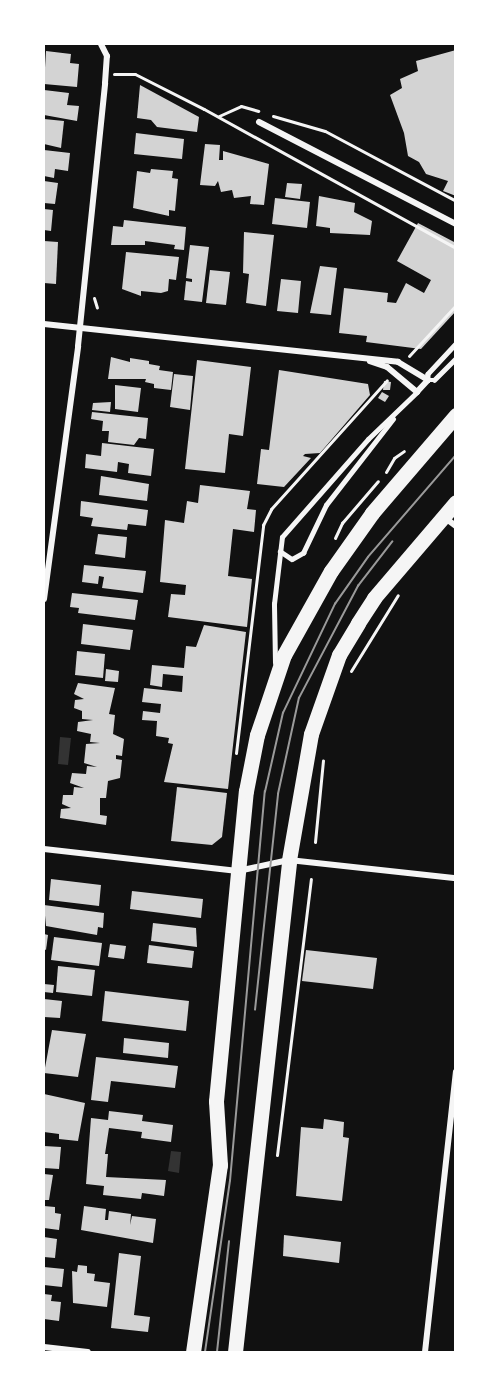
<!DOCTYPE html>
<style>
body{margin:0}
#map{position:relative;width:499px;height:1396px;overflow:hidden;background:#111;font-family:Rubik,sans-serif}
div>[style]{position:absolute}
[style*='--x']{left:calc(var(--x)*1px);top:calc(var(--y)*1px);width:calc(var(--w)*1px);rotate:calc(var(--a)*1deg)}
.water>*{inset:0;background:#333}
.building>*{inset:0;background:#d3d3d3}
.path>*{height:3px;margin:-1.5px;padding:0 1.5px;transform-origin:1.5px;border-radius:1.5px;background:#f5f5f5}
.service>*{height:4.5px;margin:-2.25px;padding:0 2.25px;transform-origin:2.25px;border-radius:2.25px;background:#f5f5f5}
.minor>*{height:6px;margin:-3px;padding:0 3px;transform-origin:3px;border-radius:3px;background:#f5f5f5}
.trunk>*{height:15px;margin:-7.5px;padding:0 7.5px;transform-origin:7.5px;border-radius:7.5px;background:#f5f5f5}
.tram>*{height:1.5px;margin:-0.75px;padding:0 0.75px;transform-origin:0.75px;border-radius:0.75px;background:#9a9a9a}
span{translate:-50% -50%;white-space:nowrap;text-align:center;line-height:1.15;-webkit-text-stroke:6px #fff;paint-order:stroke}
.frame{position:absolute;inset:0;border:45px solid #fff;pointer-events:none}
</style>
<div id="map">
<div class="water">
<i style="clip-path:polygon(60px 737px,71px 738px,68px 765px,58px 764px)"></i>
<i style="clip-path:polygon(171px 1151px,181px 1152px,179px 1173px,168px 1171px)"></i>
</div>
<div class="building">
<i style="clip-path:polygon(456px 50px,456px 196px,443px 191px,448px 181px,426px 174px,419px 162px,408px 156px,404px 133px,390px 95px,402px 88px,400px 79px,418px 71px,416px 61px)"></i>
<i style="clip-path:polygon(46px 51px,71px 54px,70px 63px,79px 64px,77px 87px,44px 84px)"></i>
<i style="clip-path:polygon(140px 85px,199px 117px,197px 132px,157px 127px,151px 120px,137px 118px)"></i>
<i style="clip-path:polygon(44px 90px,69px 93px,67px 105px,79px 106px,77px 121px,44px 115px)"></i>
<i style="clip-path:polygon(44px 119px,64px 121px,61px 148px,44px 144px)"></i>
<i style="clip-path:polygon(136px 133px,184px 139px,182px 159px,134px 154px)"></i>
<i style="clip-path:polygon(205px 144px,220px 145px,219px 160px,223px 160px,223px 151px,269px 164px,264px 205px,250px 204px,251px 196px,234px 198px,232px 190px,221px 192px,218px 181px,215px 186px,200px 185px)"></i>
<i style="clip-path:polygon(44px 150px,70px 153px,68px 171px,55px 169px,54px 178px,44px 176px)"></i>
<i style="clip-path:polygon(151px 169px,173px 171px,172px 178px,178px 179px,175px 211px,169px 210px,169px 216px,133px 208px,137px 171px,150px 173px)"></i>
<i style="clip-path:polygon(44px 181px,58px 183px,55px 204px,44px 203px)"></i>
<i style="clip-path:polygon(287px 183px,302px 184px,300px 199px,285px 197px)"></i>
<i style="clip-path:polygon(319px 196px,355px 203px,354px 212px,372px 221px,370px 235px,330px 233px,330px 228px,316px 226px)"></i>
<i style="clip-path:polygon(275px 198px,310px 202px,307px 228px,272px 224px)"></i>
<i style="clip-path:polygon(44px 209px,53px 210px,51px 231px,44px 230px)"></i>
<i style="clip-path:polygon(124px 220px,186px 227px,184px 250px,174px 249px,175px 245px,145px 241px,145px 245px,111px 245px,113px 226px,123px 227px)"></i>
<i style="clip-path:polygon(418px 223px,456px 243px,456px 311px,421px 349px,366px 342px,367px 336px,339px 333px,344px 288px,388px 293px,387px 302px,396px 303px,406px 283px,424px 293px,431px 280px,397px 261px)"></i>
<i style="clip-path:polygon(244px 232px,274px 235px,266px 306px,246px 303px,249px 274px,243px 273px)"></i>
<i style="clip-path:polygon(44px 241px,58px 242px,56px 284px,44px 283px)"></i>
<i style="clip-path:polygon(190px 245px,209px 247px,202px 302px,184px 300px,186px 281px,192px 282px,192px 279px,186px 278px)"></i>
<i style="clip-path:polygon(126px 252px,179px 257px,176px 280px,169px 279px,168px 291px,161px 293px,141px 291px,141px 296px,122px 289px)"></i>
<i style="clip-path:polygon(320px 266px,337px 268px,331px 315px,310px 313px)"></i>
<i style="clip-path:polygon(210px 270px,230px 272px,226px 305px,206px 303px)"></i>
<i style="clip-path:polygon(281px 279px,301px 281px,298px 313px,277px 311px)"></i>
<i style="clip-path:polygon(111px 357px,130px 362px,130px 358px,149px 361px,149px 364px,160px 366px,159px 370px,173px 372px,171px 390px,154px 388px,154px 384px,145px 382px,146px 379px,108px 379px)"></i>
<i style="clip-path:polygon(197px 360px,251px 367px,243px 436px,229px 434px,225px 473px,185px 469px)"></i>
<i style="clip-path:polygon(279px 370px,368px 384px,370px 395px,320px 453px,305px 454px,303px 456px,311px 458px,284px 487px,257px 484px,261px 449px,269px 450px)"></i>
<i style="clip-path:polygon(174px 374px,193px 376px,190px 410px,170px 407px)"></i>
<i style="clip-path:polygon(384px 381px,391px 382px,390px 390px,383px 390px)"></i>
<i style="clip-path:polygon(115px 385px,141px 388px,138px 412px,115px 409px)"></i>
<i style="clip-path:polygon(382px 392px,389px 396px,385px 402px,378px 398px)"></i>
<i style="clip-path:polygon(111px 402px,110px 412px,92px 410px,93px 403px)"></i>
<i style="clip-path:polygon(92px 412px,148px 418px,146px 439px,139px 438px,134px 445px,108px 442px,109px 431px,102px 431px,103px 421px,91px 419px)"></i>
<i style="clip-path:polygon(102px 443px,154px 449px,151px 476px,128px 473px,129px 464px,118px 462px,117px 472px,85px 468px,86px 454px,101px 456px)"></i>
<i style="clip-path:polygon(101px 476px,149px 484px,147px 501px,99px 495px)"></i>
<i style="clip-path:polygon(200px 485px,250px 491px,247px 509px,256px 510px,254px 532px,233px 529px,228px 576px,252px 579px,247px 627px,168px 617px,171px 594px,185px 595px,186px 585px,160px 582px,165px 520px,184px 523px,187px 501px,198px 503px)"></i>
<i style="clip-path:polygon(81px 501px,148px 510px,146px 526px,128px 524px,127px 530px,91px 526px,93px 518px,80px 516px)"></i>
<i style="clip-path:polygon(98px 534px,127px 537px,125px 558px,95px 554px)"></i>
<i style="clip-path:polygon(84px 565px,146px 571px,143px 593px,102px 588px,104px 577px,99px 576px,98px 584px,82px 582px)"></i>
<i style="clip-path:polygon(72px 593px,138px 600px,135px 620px,78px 613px,79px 608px,70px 607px)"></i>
<i style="clip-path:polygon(83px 624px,133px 630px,130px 650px,81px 644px)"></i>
<i style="clip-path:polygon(204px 625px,246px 632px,228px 789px,164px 782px,173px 744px,168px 743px,169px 738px,156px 736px,157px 721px,142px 720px,143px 711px,160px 713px,161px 704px,142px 702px,144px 688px,182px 692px,183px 676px,163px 674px,162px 687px,150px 685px,152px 665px,184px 668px,186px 646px,196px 647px)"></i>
<i style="clip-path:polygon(77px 651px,105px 654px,103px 678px,75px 675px)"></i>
<i style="clip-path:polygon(106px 669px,119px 671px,118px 682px,105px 681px)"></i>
<i style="clip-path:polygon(78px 683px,115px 688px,109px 714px,115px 715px,113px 734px,124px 739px,122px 756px,116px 755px,116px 759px,122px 760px,120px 778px,108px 781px,106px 798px,100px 798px,100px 815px,107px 816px,106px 825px,60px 818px,61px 809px,71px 808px,62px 804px,63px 795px,73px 795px,74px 787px,84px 788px,70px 783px,72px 773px,86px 774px,87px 766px,97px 767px,84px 763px,86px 744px,100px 743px,90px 742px,91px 734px,77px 731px,78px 722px,93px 720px,82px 719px,82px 711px,74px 708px,75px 700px,84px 699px,74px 694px)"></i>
<i style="clip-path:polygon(177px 787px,227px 793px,222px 837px,212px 845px,171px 841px)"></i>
<i style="clip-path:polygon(51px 879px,101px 885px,99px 906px,49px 900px)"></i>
<i style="clip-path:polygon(132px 891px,203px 899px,201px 918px,130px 909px)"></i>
<i style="clip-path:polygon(44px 905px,104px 913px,103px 928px,98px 927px,97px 935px,46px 926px)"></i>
<i style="clip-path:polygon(153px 923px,196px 928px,197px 947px,151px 941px)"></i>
<i style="clip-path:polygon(44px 934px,48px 935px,46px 950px,44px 949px)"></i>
<i style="clip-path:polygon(54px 937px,102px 943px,99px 966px,51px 960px)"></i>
<i style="clip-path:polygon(110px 944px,126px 946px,124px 959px,108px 957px)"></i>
<i style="clip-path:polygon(149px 945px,194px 951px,192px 968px,147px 963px)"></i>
<i style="clip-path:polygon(306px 950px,377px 958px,373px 989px,302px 981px)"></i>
<i style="clip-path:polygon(58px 966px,95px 970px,92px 996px,56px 992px)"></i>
<i style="clip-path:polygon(44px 984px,54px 985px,53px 993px,44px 992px)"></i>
<i style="clip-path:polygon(105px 991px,189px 1001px,186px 1031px,102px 1021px)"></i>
<i style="clip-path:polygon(44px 999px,62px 1001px,60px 1018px,44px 1017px)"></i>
<i style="clip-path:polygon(52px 1030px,86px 1034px,78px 1077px,44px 1073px)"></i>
<i style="clip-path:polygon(124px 1038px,169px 1043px,168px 1058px,123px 1053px)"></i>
<i style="clip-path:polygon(96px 1057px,178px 1066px,175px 1088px,111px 1081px,108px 1102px,91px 1100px)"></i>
<i style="clip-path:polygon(44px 1094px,85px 1103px,78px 1141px,59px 1139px,59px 1134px,44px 1132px)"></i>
<i style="clip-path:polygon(109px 1111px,143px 1115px,142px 1121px,173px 1125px,171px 1142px,141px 1138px,142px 1132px,109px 1128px,105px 1154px,108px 1154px,106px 1177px,166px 1180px,164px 1196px,142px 1193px,141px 1199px,103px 1195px,104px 1186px,86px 1184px,91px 1118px,108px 1120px)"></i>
<i style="clip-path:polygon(324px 1119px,344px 1122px,343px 1137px,349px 1138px,342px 1201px,296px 1196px,301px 1127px,323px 1129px)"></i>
<i style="clip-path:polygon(44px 1146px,61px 1147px,59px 1169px,44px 1168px)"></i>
<i style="clip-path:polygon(44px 1174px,53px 1175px,49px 1200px,44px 1200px)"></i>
<i style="clip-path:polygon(44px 1206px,55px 1207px,55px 1213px,61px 1214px,59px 1230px,44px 1228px)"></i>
<i style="clip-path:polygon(84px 1206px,106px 1209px,105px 1220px,108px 1220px,109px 1211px,131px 1214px,130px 1225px,132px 1216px,156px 1219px,153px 1243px,81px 1230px)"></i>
<i style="clip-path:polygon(284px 1235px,341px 1242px,339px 1263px,283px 1256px)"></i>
<i style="clip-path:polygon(44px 1237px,57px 1239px,55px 1258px,44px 1257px)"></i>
<i style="clip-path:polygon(119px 1253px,141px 1256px,134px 1315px,150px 1317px,148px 1332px,111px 1328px)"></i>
<i style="clip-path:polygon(78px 1265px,87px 1266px,87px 1273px,95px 1274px,94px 1281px,110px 1283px,107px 1307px,73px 1303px,72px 1271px,77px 1272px)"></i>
<i style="clip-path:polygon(44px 1267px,64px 1269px,62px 1287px,44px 1285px)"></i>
<i style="clip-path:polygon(44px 1294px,52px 1295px,51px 1301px,61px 1302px,59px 1321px,44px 1319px)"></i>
</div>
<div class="path">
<i style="--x:114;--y:74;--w:21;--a:0"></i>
<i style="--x:135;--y:74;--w:77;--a:26.9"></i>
<i style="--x:204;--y:109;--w:288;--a:28.9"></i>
<i style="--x:219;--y:116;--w:24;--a:-24"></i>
<i style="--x:241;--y:106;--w:18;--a:16"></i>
<i style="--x:273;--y:116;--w:54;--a:16.1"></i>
<i style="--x:325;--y:131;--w:149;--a:28.1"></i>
<i style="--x:94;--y:298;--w:10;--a:73"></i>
<i style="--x:409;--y:356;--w:69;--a:-47.3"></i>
<i style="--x:386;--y:472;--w:16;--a:-60"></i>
<i style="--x:394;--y:458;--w:12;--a:-35"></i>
<i style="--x:335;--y:538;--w:17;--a:-65"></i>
<i style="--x:342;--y:523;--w:55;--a:-49.4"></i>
<i style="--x:351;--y:671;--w:89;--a:-58.3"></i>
<i style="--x:236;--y:753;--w:230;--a:-83.2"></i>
<i style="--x:263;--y:525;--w:18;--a:-63"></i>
<i style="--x:271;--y:509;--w:173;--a:-48"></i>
<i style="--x:315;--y:842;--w:82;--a:-84.4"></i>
<i style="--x:277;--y:1155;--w:278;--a:-83"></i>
</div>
<div class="service">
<i style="--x:456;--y:344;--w:41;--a:133"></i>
<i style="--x:428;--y:374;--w:6;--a:90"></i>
<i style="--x:428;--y:380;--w:6;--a:0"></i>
<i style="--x:434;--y:380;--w:31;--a:-45"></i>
<i style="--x:280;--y:551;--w:14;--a:34"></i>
<i style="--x:292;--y:559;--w:13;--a:-29"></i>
<i style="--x:303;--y:553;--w:53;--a:-64.4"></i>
<i style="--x:326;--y:505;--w:109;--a:-52.1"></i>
<i style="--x:275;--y:663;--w:59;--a:-91"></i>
<i style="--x:274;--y:604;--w:67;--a:-83.2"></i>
<i style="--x:282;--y:537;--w:130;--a:-48.7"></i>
<i style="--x:368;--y:439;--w:68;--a:-43.8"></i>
</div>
<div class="minor">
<i style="--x:259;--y:122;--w:222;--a:27.4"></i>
<i style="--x:44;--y:324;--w:356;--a:6.1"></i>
<i style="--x:398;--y:362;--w:35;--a:31"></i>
<i style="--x:428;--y:380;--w:16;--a:133"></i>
<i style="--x:417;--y:392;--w:39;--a:-140"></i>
<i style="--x:387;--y:367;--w:18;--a:-161"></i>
<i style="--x:444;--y:517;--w:15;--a:37"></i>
<i style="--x:44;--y:599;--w:255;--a:-82.3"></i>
<i style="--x:78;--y:346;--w:264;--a:-84.1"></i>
<i style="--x:105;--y:83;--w:27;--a:-86"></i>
<i style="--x:107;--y:56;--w:13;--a:-117"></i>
<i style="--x:44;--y:849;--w:195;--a:6.5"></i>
<i style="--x:238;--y:871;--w:52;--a:-12.2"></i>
<i style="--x:289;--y:860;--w:168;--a:6.2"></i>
<i style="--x:44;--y:1347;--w:44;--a:6.5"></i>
<i style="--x:425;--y:1352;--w:282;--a:-83.7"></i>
</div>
<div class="trunk">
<i style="--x:193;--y:1352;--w:189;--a:-81.8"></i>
<i style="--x:220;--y:1165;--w:64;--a:-93.6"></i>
<i style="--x:216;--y:1101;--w:311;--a:-84.5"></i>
<i style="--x:246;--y:791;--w:57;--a:-78.9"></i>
<i style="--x:257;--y:735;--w:84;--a:-71.4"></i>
<i style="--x:284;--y:655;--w:96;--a:-60.8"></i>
<i style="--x:331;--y:571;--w:71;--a:-54.7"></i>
<i style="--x:372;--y:513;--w:129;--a:-49.4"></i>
<i style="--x:235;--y:1352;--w:495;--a:-83.7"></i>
<i style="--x:289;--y:860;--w:128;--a:-80.1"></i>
<i style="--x:311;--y:734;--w:84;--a:-70.5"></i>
<i style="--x:339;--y:655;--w:37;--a:-59"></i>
<i style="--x:358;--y:623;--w:30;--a:-57"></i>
<i style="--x:374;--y:598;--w:126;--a:-49.5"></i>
</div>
<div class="tram">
<i style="--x:255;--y:1010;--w:217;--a:-83.9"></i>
<i style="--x:278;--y:794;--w:98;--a:-77.7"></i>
<i style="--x:299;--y:698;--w:127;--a:-62.2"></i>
<i style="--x:358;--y:586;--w:56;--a:-52.3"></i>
<i style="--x:205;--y:1352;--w:173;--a:-81.7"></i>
<i style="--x:230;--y:1181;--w:391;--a:-84.9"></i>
<i style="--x:265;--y:792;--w:81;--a:-77.2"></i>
<i style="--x:283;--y:713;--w:121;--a:-64.5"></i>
<i style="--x:335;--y:604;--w:57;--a:-54.9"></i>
<i style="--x:368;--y:557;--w:135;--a:-49.2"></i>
<i style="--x:217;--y:1352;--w:111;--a:-83.8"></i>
</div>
<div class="frame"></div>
</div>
